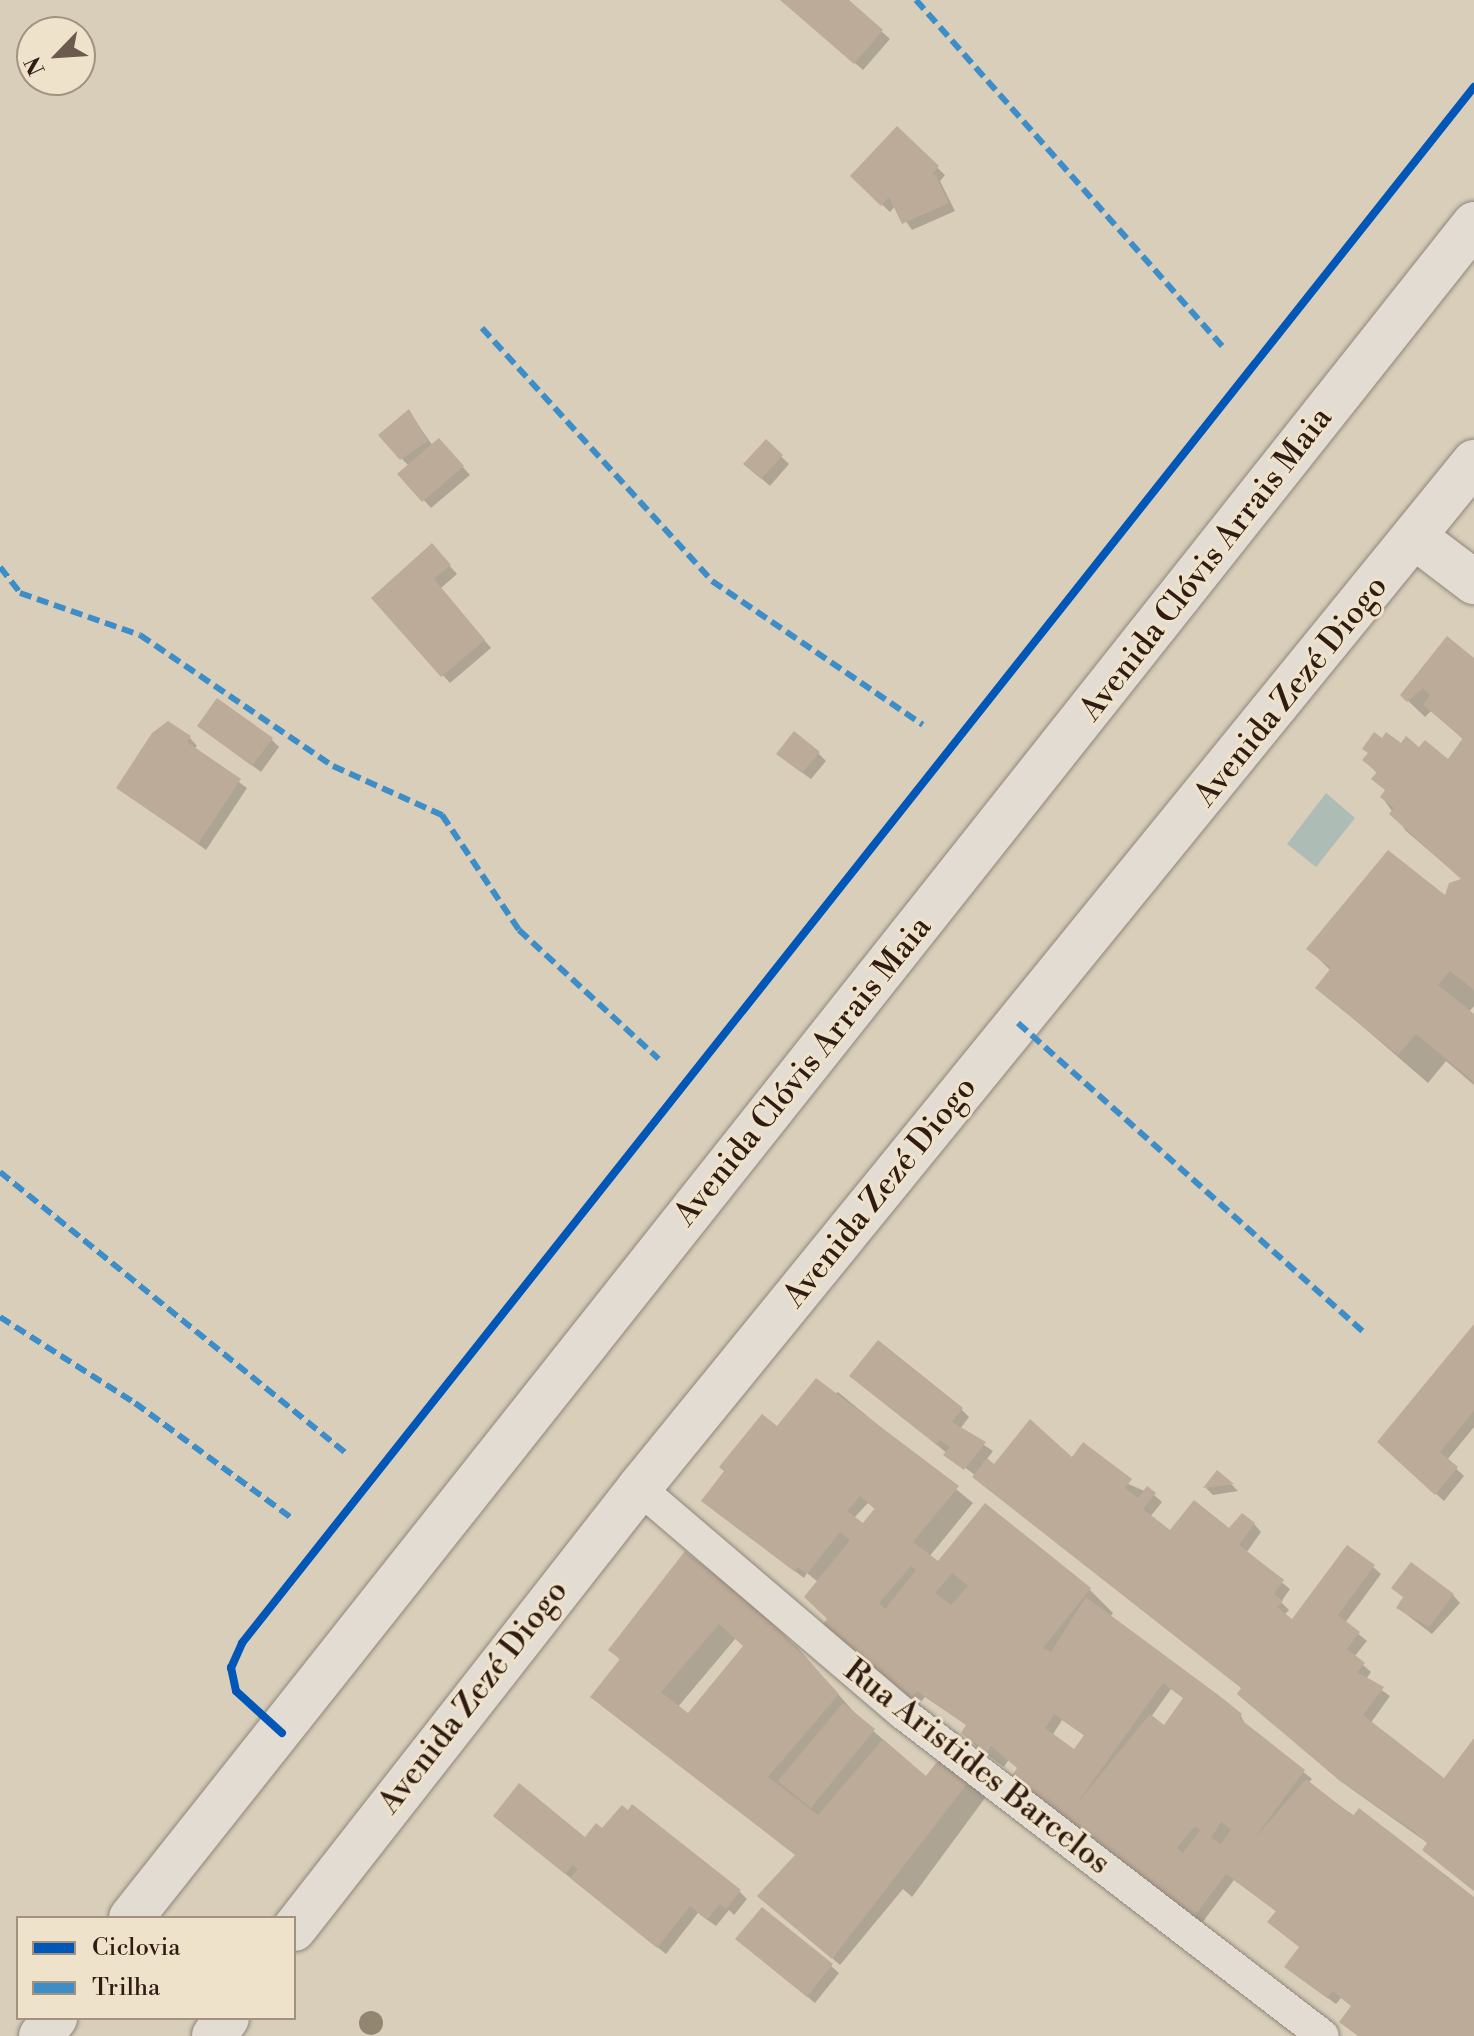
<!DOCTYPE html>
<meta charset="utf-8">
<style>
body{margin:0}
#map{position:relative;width:1474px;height:2036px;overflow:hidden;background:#d9ceba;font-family:"Libre Bodoni",serif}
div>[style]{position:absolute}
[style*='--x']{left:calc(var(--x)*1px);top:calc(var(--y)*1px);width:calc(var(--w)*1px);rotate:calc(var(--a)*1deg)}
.water>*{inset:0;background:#aebcb6}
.shadow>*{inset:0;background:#0003}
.building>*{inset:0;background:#bdab9a}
.roads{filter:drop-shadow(0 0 2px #8f867a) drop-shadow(0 0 2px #8f867a)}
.lane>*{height:32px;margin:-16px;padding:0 16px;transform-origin:16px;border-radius:16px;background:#e2dcd2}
.street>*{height:44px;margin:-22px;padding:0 22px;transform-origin:22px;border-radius:22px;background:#e2dcd2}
.secondary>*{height:44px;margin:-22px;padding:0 22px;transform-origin:22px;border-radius:22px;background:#e2dcd2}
.quiet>*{height:6px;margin-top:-3px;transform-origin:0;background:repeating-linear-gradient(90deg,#3c8dc8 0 12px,transparent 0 18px)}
.cycleway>*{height:8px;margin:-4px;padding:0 4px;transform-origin:4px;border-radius:4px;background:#0057b8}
.trees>*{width:24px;height:24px;margin:-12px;border-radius:50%;background:#928671}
span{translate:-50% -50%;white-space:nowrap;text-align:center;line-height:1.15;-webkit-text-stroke:6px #efe2ca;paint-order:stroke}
.street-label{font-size:32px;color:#301b12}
.legend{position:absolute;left:16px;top:1916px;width:280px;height:104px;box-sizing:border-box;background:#efe2ca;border:2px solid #a39280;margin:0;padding:10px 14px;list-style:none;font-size:24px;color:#301b12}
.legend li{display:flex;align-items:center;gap:16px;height:40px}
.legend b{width:40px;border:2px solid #a39280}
.north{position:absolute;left:16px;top:16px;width:80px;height:80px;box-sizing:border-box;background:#efe2ca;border:2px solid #a39280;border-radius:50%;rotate:245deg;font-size:22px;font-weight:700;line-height:32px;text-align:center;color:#301b12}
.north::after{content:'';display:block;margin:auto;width:28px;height:36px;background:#6b5a4d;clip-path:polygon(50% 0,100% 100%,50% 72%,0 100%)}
</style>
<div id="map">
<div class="water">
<i style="clip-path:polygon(1326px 793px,1355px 818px,1316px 867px,1287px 844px)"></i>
</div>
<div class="shadow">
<i style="clip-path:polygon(782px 0,846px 0,890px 39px,863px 70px)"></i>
<i style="clip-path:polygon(897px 129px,945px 175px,940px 181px,955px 211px,912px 230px,895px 206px,890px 212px,852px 176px)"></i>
<i style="clip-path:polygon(409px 412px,433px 446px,446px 448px,470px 475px,431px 508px,400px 474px,409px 466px,402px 459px)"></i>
<i style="clip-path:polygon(766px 442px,789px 464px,770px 486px,753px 471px)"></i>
<i style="clip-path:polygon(439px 554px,457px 574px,441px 588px,491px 648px,450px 683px,373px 598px)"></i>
<i style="clip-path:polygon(1474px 661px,1474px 1006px,1469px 1012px,1474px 1017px,1474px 1085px,1446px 1061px,1428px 1083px,1318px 988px,1331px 971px,1309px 949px,1445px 898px,1463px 880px,1406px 831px,1382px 797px,1387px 791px,1378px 774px,1364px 760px,1382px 741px,1448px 761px,1464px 740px,1431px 711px,1425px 717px,1402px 695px)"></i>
<i style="clip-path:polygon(200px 726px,271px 739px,279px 747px,261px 772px)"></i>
<i style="clip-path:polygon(190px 738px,197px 746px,194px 749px,247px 788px,206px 850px,119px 787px)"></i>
<i style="clip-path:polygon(818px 753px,826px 761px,811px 779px,786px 761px)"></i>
<i style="clip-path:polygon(1474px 1326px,1474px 1427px,1447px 1460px,1464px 1476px,1444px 1501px,1387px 1450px)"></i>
<i style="clip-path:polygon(860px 1384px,961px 1409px,969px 1417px,960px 1429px,993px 1451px,986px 1460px,995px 1466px,1030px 1422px,1072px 1460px,1154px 1495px,1162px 1502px,1150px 1517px,1171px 1532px,1230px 1531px,1254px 1524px,1261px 1532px,1246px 1553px,1290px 1589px,1281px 1602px,1289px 1610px,1284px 1615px,1293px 1622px,1373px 1567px,1381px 1574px,1345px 1623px,1367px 1641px,1354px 1657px,1371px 1672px,1366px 1679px,1390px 1696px,1370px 1724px,1454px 1789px,1474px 1741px,1474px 1891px,1424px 1850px,1429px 1844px,1350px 1788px,1247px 1701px,1243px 1688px)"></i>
<i style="clip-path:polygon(evenodd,838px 1392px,973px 1503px,929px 1557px,946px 1571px,986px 1505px,1090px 1590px,1113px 1613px,1110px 1617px,1241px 1716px,1246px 1726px,1312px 1779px,1308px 1783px,1474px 1901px,1474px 2036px,1358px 2036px,1353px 2007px,1341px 1998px,1336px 2004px,1295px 1974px,1301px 1948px,1277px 1912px,1234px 1880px,1202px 1923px,1120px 1859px,1116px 1864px,1009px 1759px,1004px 1767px,979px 1749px,963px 1733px,968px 1726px,925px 1697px,915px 1709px,830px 1619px,818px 1582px,807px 1573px,804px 1578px,712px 1508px,777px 1428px,838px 1392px,868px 1503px,876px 1510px,864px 1525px,854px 1518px,868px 1503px,838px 1392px,1171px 1689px,1185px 1699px,1164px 1727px,1151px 1717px,1171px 1689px,838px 1392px,1062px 1720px,1085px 1736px,1075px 1752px,1052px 1736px,1062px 1720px)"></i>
<i style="clip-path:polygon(1218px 1473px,1232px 1485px,1238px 1491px,1213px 1495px,1206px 1488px)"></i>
<i style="clip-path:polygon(evenodd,685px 1554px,797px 1647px,860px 1719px,927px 1779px,943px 1756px,988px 1794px,912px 1897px,903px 1889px,840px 1965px,768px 1903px,797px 1856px,611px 1650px,685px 1554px,736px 1638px,745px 1647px,688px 1716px,677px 1708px,736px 1638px)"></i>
<i style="clip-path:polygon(1394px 1588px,1453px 1595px,1460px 1603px,1432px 1634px,1398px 1608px,1405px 1598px)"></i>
<i style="clip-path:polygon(628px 1813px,740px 1892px,747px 1899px,734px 1915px,729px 1910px,716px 1926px,698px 1913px,666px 1954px,503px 1824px,585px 1840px)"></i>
<i style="clip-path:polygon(745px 1946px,831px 1966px,839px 1973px,815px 2003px)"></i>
</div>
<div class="building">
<i style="clip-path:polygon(780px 0,849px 0,883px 30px,854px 64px)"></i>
<i style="clip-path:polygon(897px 126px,939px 166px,931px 176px,935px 174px,949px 203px,902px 224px,889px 197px,881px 206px,850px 176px)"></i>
<i style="clip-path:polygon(409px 409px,428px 441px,400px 460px,378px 435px)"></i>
<i style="clip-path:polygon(439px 438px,464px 466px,422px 502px,397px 474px)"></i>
<i style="clip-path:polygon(766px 439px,783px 455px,761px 479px,743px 464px)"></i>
<i style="clip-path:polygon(432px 543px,451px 565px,434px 579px,485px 640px,441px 677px,371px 598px)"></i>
<i style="clip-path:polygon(1447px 636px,1474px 658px,1474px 990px,1450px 971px,1438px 985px,1474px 1014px,1474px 1082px,1416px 1034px,1398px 1055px,1315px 988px,1331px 968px,1306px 949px,1388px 850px,1445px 895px,1449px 883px,1461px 879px,1389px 814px,1394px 808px,1380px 797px,1385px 790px,1371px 779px,1377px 772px,1362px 760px,1368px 753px,1362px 749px,1374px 732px,1382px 738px,1386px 732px,1401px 743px,1406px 736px,1419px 747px,1425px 740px,1448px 759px,1463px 738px,1423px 705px,1430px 695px,1423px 688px,1407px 702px,1400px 695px)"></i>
<i style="clip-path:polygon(217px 698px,273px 738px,252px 766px,197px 726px)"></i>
<i style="clip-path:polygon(168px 721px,191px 736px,187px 742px,241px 779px,198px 844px,116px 788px,152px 733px)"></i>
<i style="clip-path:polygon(794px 731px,820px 752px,802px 773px,776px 754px)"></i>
<i style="clip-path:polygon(1474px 1324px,1474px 1411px,1440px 1452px,1458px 1467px,1435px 1495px,1377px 1442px)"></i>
<i style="clip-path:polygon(878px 1340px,963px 1408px,952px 1422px,986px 1442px,964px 1470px,943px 1455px,950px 1447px,940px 1440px,936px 1444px,849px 1376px)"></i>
<i style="clip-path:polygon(evenodd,816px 1378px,959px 1486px,913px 1542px,938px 1561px,985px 1503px,1091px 1588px,1043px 1648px,1051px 1652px,1086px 1597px,1221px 1697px,1242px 1714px,1239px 1718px,1305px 1770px,1253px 1840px,1306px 1779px,1353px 1816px,1359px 1808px,1474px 1897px,1474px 2036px,1358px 2036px,1339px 2022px,1351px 2006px,1333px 1991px,1327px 1998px,1284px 1967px,1299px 1947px,1267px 1922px,1276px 1911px,1226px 1874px,1194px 1917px,1103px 1846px,1099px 1849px,1006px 1784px,1017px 1768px,991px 1746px,987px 1753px,961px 1733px,966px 1725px,917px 1691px,906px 1703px,816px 1633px,827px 1619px,804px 1597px,850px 1540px,840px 1532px,807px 1574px,798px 1567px,795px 1572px,701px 1501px,724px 1471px,719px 1467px,762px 1414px,777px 1426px,816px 1378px,860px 1496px,875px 1508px,863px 1523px,847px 1511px,860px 1496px,816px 1378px,911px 1566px,916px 1570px,885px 1609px,879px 1603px,911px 1566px,816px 1378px,952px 1573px,968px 1586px,951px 1605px,935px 1593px,952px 1573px,816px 1378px,1163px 1683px,1183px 1698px,1164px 1725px,1150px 1714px,1075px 1806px,1163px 1683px,816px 1378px,1054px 1714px,1084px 1735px,1074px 1749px,1045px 1728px,1054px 1714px,816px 1378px,1221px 1822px,1231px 1829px,1221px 1844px,1211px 1838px,1221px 1822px,816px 1378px,1195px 1826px,1200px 1830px,1183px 1853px,1177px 1848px,1195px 1826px)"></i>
<i style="clip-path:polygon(1030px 1419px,1072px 1457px,1083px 1442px,1132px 1479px,1125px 1488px,1138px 1498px,1147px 1486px,1156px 1493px,1143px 1509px,1170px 1530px,1194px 1500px,1229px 1528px,1242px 1513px,1255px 1523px,1239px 1545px,1284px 1580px,1274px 1594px,1283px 1601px,1277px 1607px,1292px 1619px,1347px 1545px,1375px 1565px,1338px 1615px,1360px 1632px,1347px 1649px,1365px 1663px,1357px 1672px,1384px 1687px,1363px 1715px,1444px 1778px,1474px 1738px,1474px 1891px,1422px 1850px,1427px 1843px,1415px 1832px,1340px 1781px,1237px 1694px,1241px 1688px,972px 1477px,987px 1458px,994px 1464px)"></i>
<i style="clip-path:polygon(1217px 1470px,1234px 1484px,1203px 1488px)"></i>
<i style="clip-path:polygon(evenodd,685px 1551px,767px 1616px,839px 1694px,768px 1777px,818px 1815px,883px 1739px,926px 1776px,943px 1754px,973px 1776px,832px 1959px,757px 1896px,795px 1855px,590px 1697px,620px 1659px,608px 1650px,685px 1551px,719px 1624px,743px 1646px,688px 1713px,661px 1692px,719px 1624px)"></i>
<i style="clip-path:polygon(1411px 1562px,1454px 1594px,1429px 1627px,1396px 1608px,1403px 1597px,1391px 1588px)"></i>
<i style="clip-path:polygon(843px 1703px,875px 1729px,811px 1808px,778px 1781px)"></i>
<i style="clip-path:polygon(519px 1783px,585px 1837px,596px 1823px,602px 1828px,622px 1805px,628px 1810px,632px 1804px,741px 1890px,726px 1909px,720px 1904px,707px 1920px,690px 1906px,657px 1948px,570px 1878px,578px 1869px,573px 1865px,565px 1874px,493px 1816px)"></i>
<i style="clip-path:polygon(762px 1907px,833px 1964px,807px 1997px,735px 1939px)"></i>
</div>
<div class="roads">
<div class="lane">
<i style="--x:639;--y:1488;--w:348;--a:40.5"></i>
<i style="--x:904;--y:1714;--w:528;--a:37.54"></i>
</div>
<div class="street">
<i style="--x:1416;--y:538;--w:73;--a:37.2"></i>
</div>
<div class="secondary">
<i style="--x:131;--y:1918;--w:2162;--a:-51.59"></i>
<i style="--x:294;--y:1929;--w:560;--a:-51.96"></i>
<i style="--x:639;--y:1488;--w:1323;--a:-50.86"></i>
<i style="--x:41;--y:2036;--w:23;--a:-52"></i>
<i style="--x:214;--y:2036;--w:22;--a:-54"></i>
</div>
</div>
<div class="quiet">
<i style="--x:916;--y:0;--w:463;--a:48.5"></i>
<i style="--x:482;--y:328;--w:342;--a:47.7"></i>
<i style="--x:712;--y:581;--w:255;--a:34.3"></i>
<i style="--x:0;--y:567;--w:33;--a:52"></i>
<i style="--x:20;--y:593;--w:127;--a:19.3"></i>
<i style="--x:140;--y:635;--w:233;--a:34.2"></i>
<i style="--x:333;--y:766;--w:120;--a:24.2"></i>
<i style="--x:442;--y:815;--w:138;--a:56.2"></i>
<i style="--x:519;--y:930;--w:190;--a:42.7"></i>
<i style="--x:1018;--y:1023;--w:468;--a:41.8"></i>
<i style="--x:0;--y:1172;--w:446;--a:39.1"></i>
<i style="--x:0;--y:1317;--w:160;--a:32.5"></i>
<i style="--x:135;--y:1403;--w:197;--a:36.3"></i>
</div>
<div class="cycleway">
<i style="--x:282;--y:1733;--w:62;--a:-137.6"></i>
<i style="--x:236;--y:1691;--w:24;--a:-102"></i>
<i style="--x:231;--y:1668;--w:27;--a:-66"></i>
<i style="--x:242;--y:1643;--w:1985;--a:-51.63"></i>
</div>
<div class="trees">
<i style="left:371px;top:2023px"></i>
</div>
<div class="street-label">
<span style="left:1206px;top:564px;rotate:-52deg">Avenida Clóvis Arrais Maia</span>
<span style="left:1291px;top:691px;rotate:-51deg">Avenida Zezé Diogo</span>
<span style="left:803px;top:1071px;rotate:-51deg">Avenida Clóvis Arrais Maia</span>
<span style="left:880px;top:1192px;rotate:-51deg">Avenida Zezé Diogo</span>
<span style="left:473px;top:1697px;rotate:-52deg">Avenida Zezé Diogo</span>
<span style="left:977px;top:1767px;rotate:38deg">Rua Aristides Barcelos</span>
</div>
<ul class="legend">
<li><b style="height:10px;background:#0057b8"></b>Ciclovia</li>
<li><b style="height:10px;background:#3c8dc8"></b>Trilha</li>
</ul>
<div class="north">N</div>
</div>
